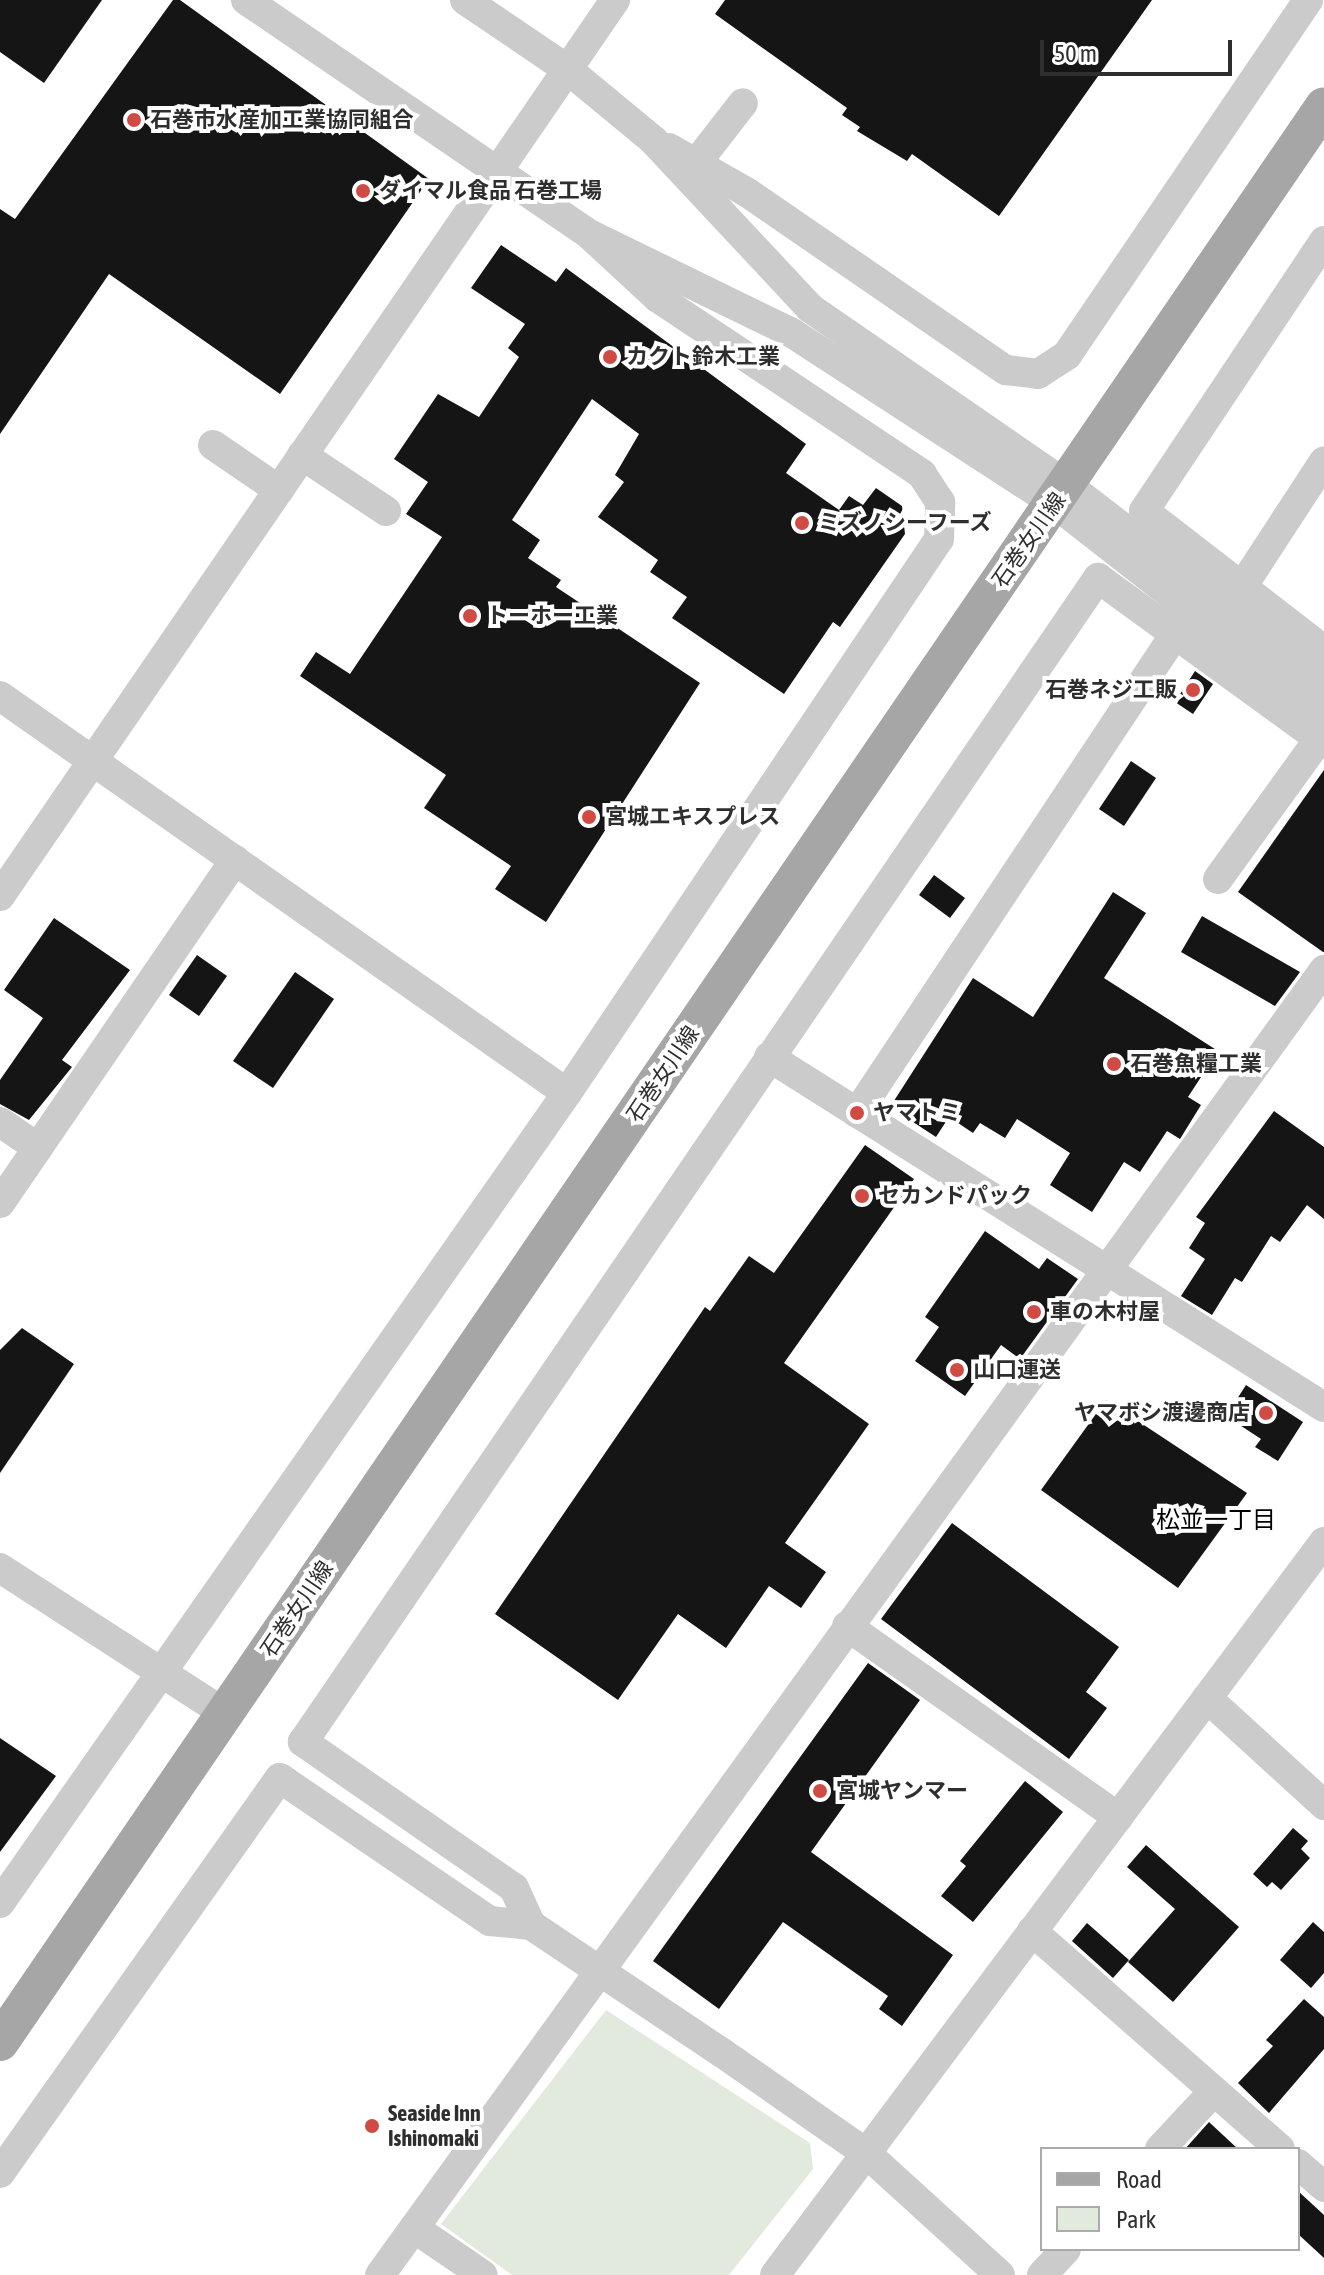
<!DOCTYPE html>
<meta charset="utf-8">
<style>
body{margin:0}
#map{position:relative;width:1324px;height:2275px;overflow:hidden;background:#fff;font-family:"Asap Condensed","Noto Sans JP",sans-serif}
div>[style]{position:absolute}
[style*='--x']{left:calc(var(--x)*1px);top:calc(var(--y)*1px);width:calc(var(--w)*1px);rotate:calc(var(--a)*1deg)}
.green>*{inset:0;background:#e2e9dd}
.building>*{inset:0;background:#151515}
.minor>*{height:30px;margin:-15px;padding:0 15px;transform-origin:15px;border-radius:15px;background:#cbcbcb}
.major>*{height:38px;margin:-19px;padding:0 19px;transform-origin:19px;border-radius:19px;background:#a6a6a6}
.dots>*{width:22px;height:22px;translate:-50% -50%;box-sizing:border-box;border:4px solid #fff;border-radius:50%}
span{translate:-50% -50%;white-space:nowrap;text-align:center;line-height:1.15;-webkit-text-stroke:8px #fff;paint-order:stroke}
.poi-label{font-size:22px;color:#2e2e2e;font-weight:700}
.left{translate:0 -50%;text-align:left}
.right{translate:-100% -50%;text-align:right}
.street-label{font-size:22px;color:#2e2e2e}
.neighbourhood-label{font-size:24px;color:#000}
.legend{position:absolute;left:1040px;top:2147px;width:260px;height:104px;box-sizing:border-box;background:#fff;border:2px solid #ababab;margin:0;padding:10px 14px;list-style:none;font-size:24px;color:#2e2e2e}
.legend li{display:flex;align-items:center;gap:16px;height:40px}
.legend b{width:40px;border:2px solid #ababab}
.scale{position:absolute;left:1040px;top:40px;width:192px;height:36px;box-sizing:border-box;border:4px solid #2e2e2e;border-top:0;padding-left:10px;font-size:24px;line-height:28px;white-space:nowrap;color:#2e2e2e;-webkit-text-stroke:6px #fff;paint-order:stroke}
</style>
<div id="map">
<div class="green">
<i style="clip-path:polygon(606px 2010px,810px 2143px,813px 2169px,729px 2275px,512px 2275px,441px 2224px)"></i>
</div>
<div class="building">
<i style="clip-path:polygon(0 0,102px 0,44px 83px,0 52px)"></i>
<i style="clip-path:polygon(173px 0,180px 0,429px 179px,280px 394px,109px 274px,0 434px,0 209px,15px 219px)"></i>
<i style="clip-path:polygon(725px 0,1152px 0,999px 216px,912px 154px,907px 161px,857px 131px,860px 127px,842px 115px,847px 108px,715px 14px)"></i>
<i style="clip-path:polygon(501px 245px,556px 282px,566px 268px,806px 444px,786px 473px,839px 510px,849px 496px,863px 505px,876px 488px,902px 506px,905px 534px,840px 627px,833px 622px,784px 694px,672px 618px,687px 597px,650px 572px,658px 560px,598px 517px,624px 482px,615px 475px,639px 434px,592px 399px,512px 520px,540px 540px,528px 558px,561px 580px,556px 587px,700px 683px,546px 922px,495px 889px,511px 866px,424px 808px,446px 775px,300px 676px,316px 652px,350px 674px,442px 537px,406px 514px,428px 482px,394px 459px,438px 394px,479px 417px,519px 357px,508px 348px,525px 324px,471px 288px)"></i>
<i style="clip-path:polygon(1195px 671px,1213px 684px,1193px 714px,1175px 702px)"></i>
<i style="clip-path:polygon(1131px 761px,1156px 778px,1124px 826px,1099px 809px)"></i>
<i style="clip-path:polygon(1324px 770px,1324px 952px,1323px 952px,1238px 892px)"></i>
<i style="clip-path:polygon(934px 875px,965px 898px,950px 918px,919px 895px)"></i>
<i style="clip-path:polygon(1113px 892px,1146px 913px,1104px 978px,1218px 1051px,1188px 1097px,1201px 1105px,1180px 1139px,1167px 1131px,1140px 1172px,1124px 1162px,1092px 1212px,1050px 1185px,1070px 1153px,1017px 1119px,1005px 1138px,980px 1123px,973px 1133px,949px 1117px,936px 1137px,890px 1107px,973px 978px,1033px 1017px)"></i>
<i style="clip-path:polygon(1202px 916px,1300px 972px,1275px 1006px,1181px 952px)"></i>
<i style="clip-path:polygon(54px 918px,130px 970px,62px 1060px,72px 1067px,29px 1120px,0 1104px,0 1080px,43px 1018px,4px 990px)"></i>
<i style="clip-path:polygon(197px 955px,227px 976px,199px 1016px,169px 995px)"></i>
<i style="clip-path:polygon(295px 972px,334px 999px,273px 1088px,233px 1061px)"></i>
<i style="clip-path:polygon(1274px 1111px,1324px 1147px,1324px 1219px,1307px 1205px,1280px 1242px,1271px 1236px,1242px 1282px,1235px 1278px,1212px 1315px,1181px 1296px,1205px 1259px,1189px 1248px,1205px 1223px,1196px 1217px)"></i>
<i style="clip-path:polygon(865px 1145px,914px 1179px,784px 1363px,869px 1424px,785px 1543px,826px 1572px,801px 1608px,769px 1586px,726px 1648px,678px 1614px,618px 1700px,495px 1614px,705px 1307px,710px 1311px,749px 1256px,774px 1273px)"></i>
<i style="clip-path:polygon(985px 1231px,1039px 1269px,1047px 1258px,1078px 1279px,1020px 1359px,1001px 1345px,965px 1396px,915px 1361px,939px 1327px,925px 1317px)"></i>
<i style="clip-path:polygon(22px 1328px,74px 1364px,0 1473px,0 1350px)"></i>
<i style="clip-path:polygon(1246px 1385px,1303px 1422px,1278px 1461px,1255px 1447px,1261px 1439px,1226px 1416px)"></i>
<i style="clip-path:polygon(1106px 1400px,1247px 1493px,1178px 1588px,1041px 1490px)"></i>
<i style="clip-path:polygon(952px 1523px,1119px 1647px,1086px 1692px,1107px 1708px,1069px 1759px,881px 1619px)"></i>
<i style="clip-path:polygon(868px 1663px,920px 1700px,811px 1852px,953px 1955px,902px 2026px,879px 2009px,888px 1996px,783px 1922px,719px 2009px,653px 1961px)"></i>
<i style="clip-path:polygon(0 1738px,56px 1776px,0 1852px)"></i>
<i style="clip-path:polygon(1025px 1781px,1063px 1812px,973px 1922px,941px 1896px,966px 1866px,960px 1861px)"></i>
<i style="clip-path:polygon(1293px 1828px,1308px 1841px,1301px 1849px,1310px 1858px,1281px 1890px,1272px 1882px,1267px 1887px,1253px 1874px)"></i>
<i style="clip-path:polygon(1146px 1845px,1239px 1927px,1173px 2002px,1128px 1962px,1175px 1909px,1127px 1867px)"></i>
<i style="clip-path:polygon(1313px 1922px,1324px 1932px,1324px 1973px,1311px 1988px,1280px 1960px)"></i>
<i style="clip-path:polygon(1087px 1923px,1129px 1960px,1113px 1978px,1072px 1941px)"></i>
<i style="clip-path:polygon(1304px 1999px,1324px 2017px,1324px 2049px,1269px 2113px,1238px 2083px,1273px 2046px,1266px 2040px)"></i>
<i style="clip-path:polygon(1209px 2122px,1238px 2149px,1185px 2149px)"></i>
<i style="clip-path:polygon(1298px 2191px,1324px 2215px,1324px 2258px,1298px 2234px)"></i>
</div>
<div class="minor">
<i style="--x:246;--y:0;--w:415;--a:34.3"></i>
<i style="--x:589;--y:234;--w:226;--a:26"></i>
<i style="--x:792;--y:333;--w:312;--a:33"></i>
<i style="--x:1054;--y:503;--w:343;--a:38"></i>
<i style="--x:465;--y:0;--w:123;--a:34.1"></i>
<i style="--x:567;--y:69;--w:112;--a:39.5"></i>
<i style="--x:653;--y:140;--w:230;--a:46.9"></i>
<i style="--x:810;--y:308;--w:312;--a:34.6"></i>
<i style="--x:1067;--y:485;--w:324;--a:37.5"></i>
<i style="--x:669;--y:148;--w:91;--a:29.7"></i>
<i style="--x:748;--y:193;--w:313;--a:34.5"></i>
<i style="--x:1006;--y:370;--w:32;--a:7"></i>
<i style="--x:1038;--y:374;--w:35;--a:-33"></i>
<i style="--x:1067;--y:355;--w:429;--a:-55.8"></i>
<i style="--x:698;--y:161;--w:73;--a:-52.2"></i>
<i style="--x:1324;--y:241;--w:324;--a:123.7"></i>
<i style="--x:1144;--y:511;--w:227;--a:37.7"></i>
<i style="--x:213;--y:445;--w:80;--a:34.3"></i>
<i style="--x:302;--y:455;--w:101;--a:33.7"></i>
<i style="--x:1242;--y:587;--w:150;--a:-56.9"></i>
<i style="--x:0;--y:696;--w:692;--a:35"></i>
<i style="--x:1218;--y:879;--w:173;--a:-54.2"></i>
<i style="--x:0;--y:896;--w:1087;--a:-55.53"></i>
<i style="--x:769;--y:1057;--w:656;--a:32.24"></i>
<i style="--x:857;--y:1113;--w:575;--a:-56.42"></i>
<i style="--x:0;--y:1122;--w:46;--a:34.4"></i>
<i style="--x:0;--y:1203;--w:416;--a:-55.6"></i>
<i style="--x:0;--y:1568;--w:269;--a:32.9"></i>
<i style="--x:847;--y:1626;--w:332;--a:35.2"></i>
<i style="--x:1207;--y:1698;--w:159;--a:42.4"></i>
<i style="--x:0;--y:1903;--w:989;--a:-55.01"></i>
<i style="--x:567;--y:1093;--w:667;--a:-56.12"></i>
<i style="--x:939;--y:539;--w:37;--a:-88"></i>
<i style="--x:940;--y:502;--w:33;--a:-123"></i>
<i style="--x:922;--y:474;--w:317;--a:-146.3"></i>
<i style="--x:658;--y:298;--w:94;--a:-137.2"></i>
<i style="--x:531;--y:1925;--w:41;--a:-114.7"></i>
<i style="--x:514;--y:1888;--w:257;--a:-145.3"></i>
<i style="--x:303;--y:1742;--w:1410;--a:-55.67"></i>
<i style="--x:1098;--y:578;--w:279;--a:36"></i>
<i style="--x:1032;--y:1931;--w:330;--a:41.3"></i>
<i style="--x:1160;--y:2149;--w:79;--a:-47"></i>
<i style="--x:1298;--y:2164;--w:35;--a:41"></i>
<i style="--x:0;--y:2173;--w:484;--a:-54.7"></i>
<i style="--x:280;--y:1778;--w:254;--a:34.3"></i>
<i style="--x:490;--y:1921;--w:41;--a:5.6"></i>
<i style="--x:531;--y:1925;--w:229;--a:33.8"></i>
<i style="--x:721;--y:2052;--w:177;--a:34.9"></i>
<i style="--x:866;--y:2153;--w:181;--a:42.3"></i>
<i style="--x:414;--y:2228;--w:83;--a:34.3"></i>
<i style="--x:380;--y:2275;--w:1611;--a:-54.12"></i>
<i style="--x:775;--y:2275;--w:916;--a:-53.17"></i>
<i style="--x:1042;--y:2275;--w:35;--a:-47"></i>
</div>
<div class="major">
<i style="--x:0;--y:2042;--w:2345;--a:-55.63"></i>
</div>
<div class="dots">
<i style="left:134px;top:120px;background:#d04b44"></i>
<i style="left:363px;top:191px;background:#d04b44"></i>
<i style="left:610px;top:357px;background:#d04b44"></i>
<i style="left:802px;top:523px;background:#d04b44"></i>
<i style="left:470px;top:616px;background:#d04b44"></i>
<i style="left:1193px;top:690px;background:#d04b44"></i>
<i style="left:589px;top:817px;background:#d04b44"></i>
<i style="left:1114px;top:1064px;background:#d04b44"></i>
<i style="left:857px;top:1113px;background:#d04b44"></i>
<i style="left:862px;top:1196px;background:#d04b44"></i>
<i style="left:1034px;top:1312px;background:#d04b44"></i>
<i style="left:957px;top:1370px;background:#d04b44"></i>
<i style="left:1266px;top:1413px;background:#d04b44"></i>
<i style="left:820px;top:1791px;background:#d04b44"></i>
<i style="left:372px;top:2126px;background:#d04b44"></i>
</div>
<div class="poi-label">
<span class="left" style="left:150px;top:120px">石巻市水産加工業協同組合</span>
<span class="left" style="left:379px;top:191px">ダイマル食品 石巻工場</span>
<span class="left" style="left:626px;top:357px">カクト鈴木工業</span>
<span class="left" style="left:818px;top:523px">ミズノシーフーズ</span>
<span class="left" style="left:486px;top:616px">トーホー工業</span>
<span class="right" style="left:1177px;top:690px">石巻ネジ工販</span>
<span class="left" style="left:605px;top:817px">宮城エキスプレス</span>
<span class="left" style="left:1130px;top:1064px">石巻魚糧工業</span>
<span class="left" style="left:873px;top:1113px">ヤマトミ</span>
<span class="left" style="left:878px;top:1196px">セカンドパック</span>
<span class="left" style="left:1050px;top:1312px">車の木村屋</span>
<span class="left" style="left:973px;top:1370px">山口運送</span>
<span class="right" style="left:1250px;top:1413px">ヤマボシ渡邊商店</span>
<span class="left" style="left:836px;top:1791px">宮城ヤンマー</span>
<span class="left" style="left:388px;top:2126px">Seaside Inn<br>Ishinomaki</span>
</div>
<div class="street-label">
<span style="left:1029px;top:540px;rotate:-55deg">石巻女川線</span>
<span style="left:663px;top:1074px;rotate:-56deg">石巻女川線</span>
<span style="left:297px;top:1609px;rotate:-56deg">石巻女川線</span>
</div>
<div class="neighbourhood-label">
<span style="left:1216px;top:1520px">松並一丁目</span>
</div>
<ul class="legend">
<li><b style="height:10px;background:#a6a6a6"></b>Road</li>
<li><b style="height:22px;background:#e2e9dd"></b>Park</li>
</ul>
<div class="scale">50 m</div>
</div>
